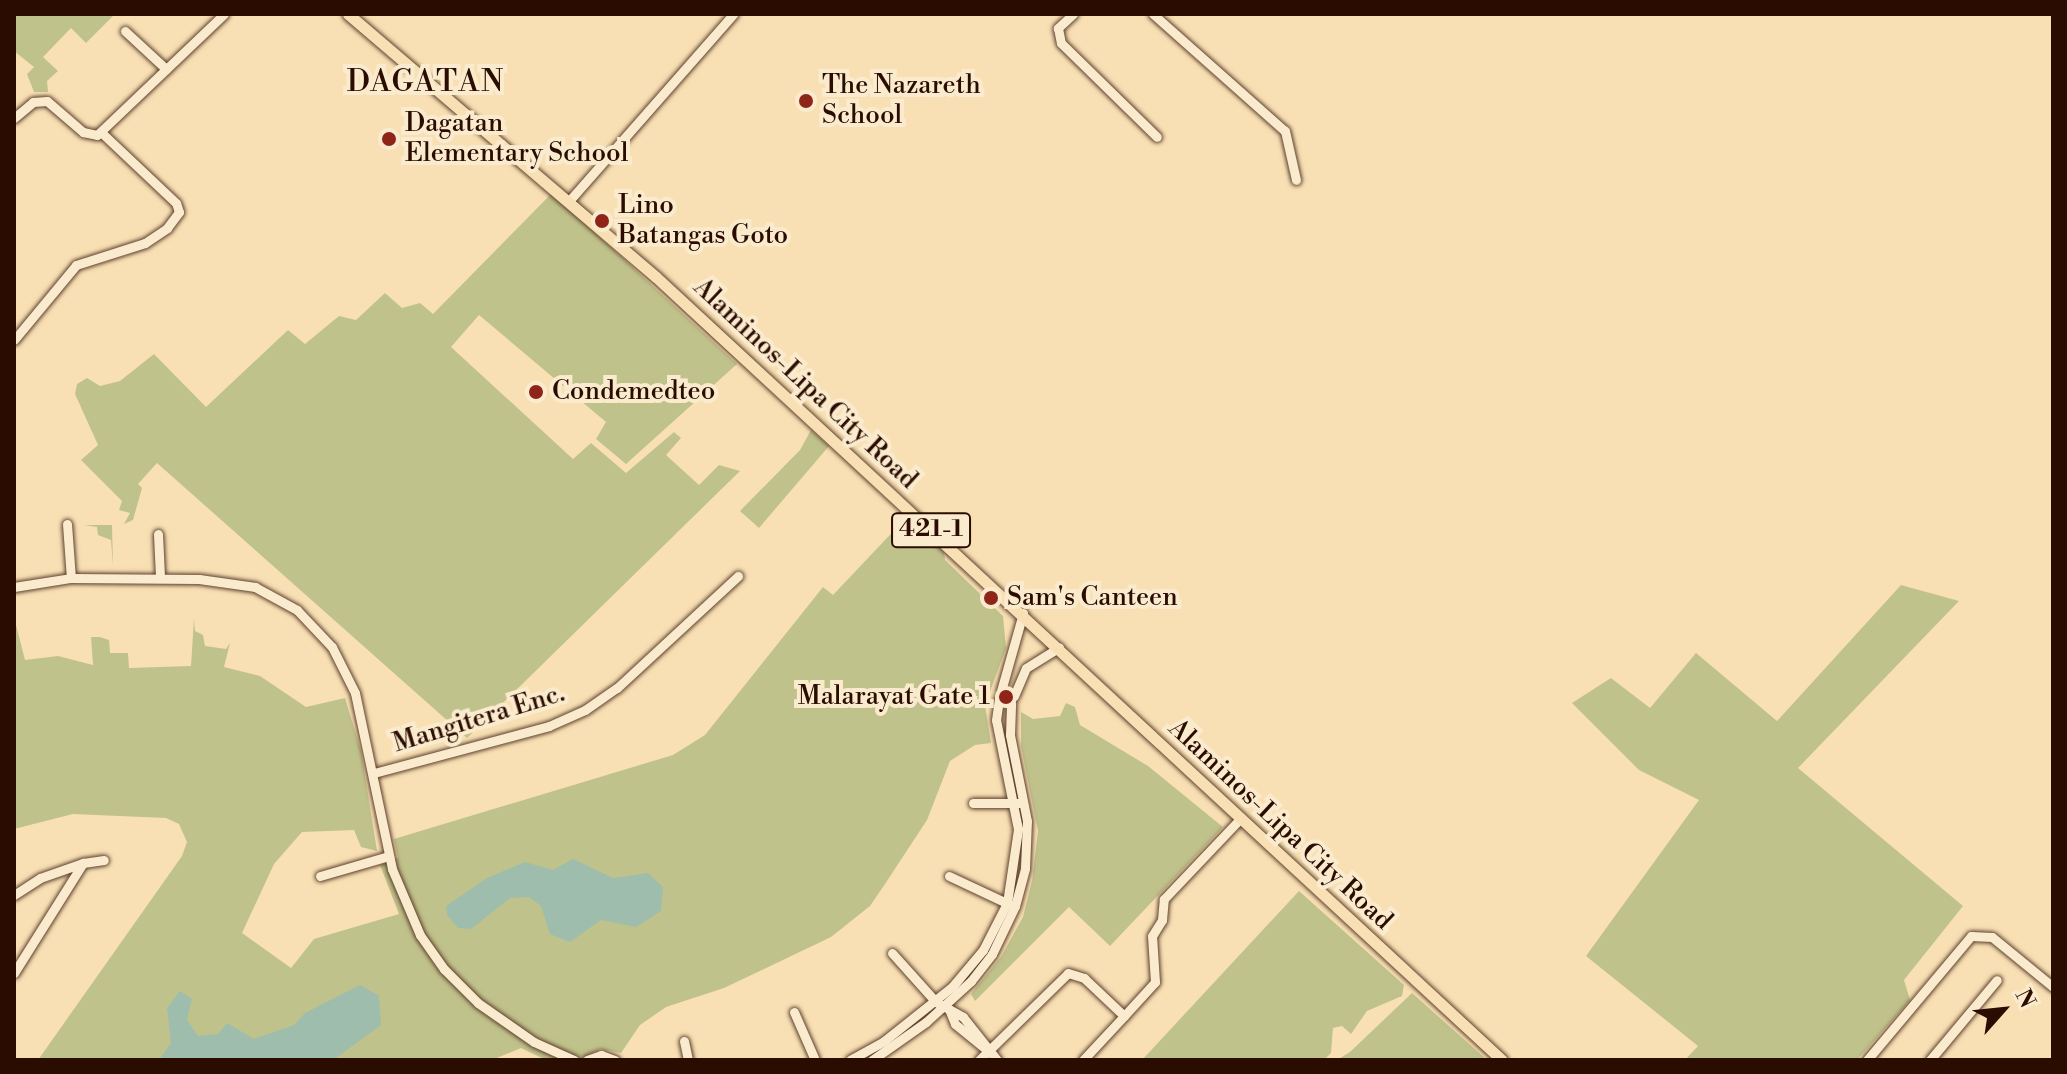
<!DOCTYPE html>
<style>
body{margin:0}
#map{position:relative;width:2067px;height:1074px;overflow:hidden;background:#f9e0b4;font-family:"Libre Bodoni",serif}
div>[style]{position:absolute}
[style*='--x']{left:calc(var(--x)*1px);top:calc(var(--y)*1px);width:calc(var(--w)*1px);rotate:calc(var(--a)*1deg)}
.green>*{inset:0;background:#c0c28b}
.water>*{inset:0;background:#9ebdac}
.roads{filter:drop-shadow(0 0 2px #5e412e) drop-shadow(0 0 2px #5e412e)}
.minor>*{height:9px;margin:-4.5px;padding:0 4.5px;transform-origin:4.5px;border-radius:4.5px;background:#fbebce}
.major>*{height:11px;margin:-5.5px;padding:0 5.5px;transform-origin:5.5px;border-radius:5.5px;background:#f9e0b4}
.dots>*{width:22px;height:22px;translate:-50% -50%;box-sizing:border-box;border:4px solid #fbebce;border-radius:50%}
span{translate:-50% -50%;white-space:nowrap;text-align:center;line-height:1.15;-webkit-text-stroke:8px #fbebce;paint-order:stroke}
.shield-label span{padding:2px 6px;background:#fbebce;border:2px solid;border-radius:6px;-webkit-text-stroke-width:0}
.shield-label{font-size:24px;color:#2a0c01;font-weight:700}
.poi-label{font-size:26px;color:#2a0c01}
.left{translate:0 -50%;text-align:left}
.right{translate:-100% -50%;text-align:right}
.street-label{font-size:26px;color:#2a0c01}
.quarter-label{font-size:30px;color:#2a0c01;letter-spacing:2px}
.frame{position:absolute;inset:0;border:16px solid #2a0c01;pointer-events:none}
.north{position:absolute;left:1963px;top:970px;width:80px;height:80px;-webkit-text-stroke:6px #fbebce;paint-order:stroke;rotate:63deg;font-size:22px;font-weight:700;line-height:32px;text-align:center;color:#2a0c01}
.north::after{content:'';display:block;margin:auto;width:28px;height:36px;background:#2a0c01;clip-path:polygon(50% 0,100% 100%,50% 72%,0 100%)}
</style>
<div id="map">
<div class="green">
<i style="clip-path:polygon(14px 14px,115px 14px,86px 43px,71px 28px,43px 57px,58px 71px,47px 81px,48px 92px,34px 92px,27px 74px,34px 67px,14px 51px)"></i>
<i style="clip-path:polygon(552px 193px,737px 364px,626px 464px,596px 439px,606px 422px,479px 315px,451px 347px,573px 459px,591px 443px,626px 473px,674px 432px,681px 438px,666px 455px,699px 485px,719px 465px,740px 471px,467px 738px,157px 463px,138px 484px,142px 488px,133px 520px,124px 524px,130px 513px,119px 510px,122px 501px,81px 460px,98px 445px,75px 394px,77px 384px,87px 378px,100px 386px,120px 381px,154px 354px,206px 407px,288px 330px,305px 344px,339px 316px,356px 320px,385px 293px,402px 308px,420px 303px,433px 314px)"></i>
<i style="clip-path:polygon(811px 430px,829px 446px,759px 528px,740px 511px,800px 450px)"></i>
<i style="clip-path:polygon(904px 520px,944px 552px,945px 560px,1003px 616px,1006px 648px,985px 705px,991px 743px,975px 745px,950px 761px,927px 820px,885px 884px,870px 906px,831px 937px,724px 988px,666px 1007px,640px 1025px,621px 1053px,600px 1049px,578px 1060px,546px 1060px,521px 1048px,492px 1060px,38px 1060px,182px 856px,187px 842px,179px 824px,166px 818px,73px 814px,14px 829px,14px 617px,25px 660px,58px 656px,93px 665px,91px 637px,100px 637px,109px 640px,110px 653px,128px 653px,129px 668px,191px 666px,194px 618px,195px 631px,203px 635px,205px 646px,226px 649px,230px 643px,224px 667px,260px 676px,306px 707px,345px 698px,361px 751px,377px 851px,361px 847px,354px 830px,302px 832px,274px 864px,242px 933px,291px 968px,314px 939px,399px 914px,380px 865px,398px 858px,394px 839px,673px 755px,705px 735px,823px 587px,833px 595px)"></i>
<i style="clip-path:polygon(84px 525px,112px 525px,113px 567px,111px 540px,98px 535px,97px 527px)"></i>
<i style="clip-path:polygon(1901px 585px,1959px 601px,1798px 768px,1963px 906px,1904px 980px,1910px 1000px,1857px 1060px,1685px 1060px,1698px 1046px,1586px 956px,1699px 800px,1639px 770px,1572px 703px,1611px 678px,1650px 708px,1696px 653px,1777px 721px)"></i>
<i style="clip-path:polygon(1066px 703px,1075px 707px,1080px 725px,1148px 766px,1223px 827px,1110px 946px,1069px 907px,975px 1001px,971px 994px,1001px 957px,1023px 917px,1032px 881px,1038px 831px,1021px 746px,1021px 712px,1033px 719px,1060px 716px)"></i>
<i style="clip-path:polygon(1299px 891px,1404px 985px,1402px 996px,1367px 1011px,1351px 1034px,1342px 1026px,1333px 1028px,1331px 1053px,1324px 1060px,1142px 1060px)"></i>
<i style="clip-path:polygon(1412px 993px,1487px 1060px,1337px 1060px,1350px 1052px)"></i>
</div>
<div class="water">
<i style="clip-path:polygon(573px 859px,613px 878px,648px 873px,663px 887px,661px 911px,636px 927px,601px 920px,570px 942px,550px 934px,541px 906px,529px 897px,510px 898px,471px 929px,458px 928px,447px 915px,446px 906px,487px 878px,525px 862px,553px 870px)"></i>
<i style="clip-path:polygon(360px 985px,379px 996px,381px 1025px,333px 1060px,159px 1060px,171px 1043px,167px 1008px,180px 991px,192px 999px,187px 1020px,198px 1036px,218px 1034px,227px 1023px,254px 1039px,294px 1025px,305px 1013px)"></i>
</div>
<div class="roads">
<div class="minor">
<i style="--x:1073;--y:14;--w:21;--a:137"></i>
<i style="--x:1058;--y:28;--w:15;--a:79"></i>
<i style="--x:1061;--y:43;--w:134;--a:44.4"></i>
<i style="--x:1153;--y:14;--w:176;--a:41.6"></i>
<i style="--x:1285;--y:131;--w:50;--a:77.3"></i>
<i style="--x:125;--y:31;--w:56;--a:42.8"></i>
<i style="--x:14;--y:118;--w:25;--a:-40"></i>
<i style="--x:33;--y:102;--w:14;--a:-4"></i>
<i style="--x:47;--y:101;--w:48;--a:40.7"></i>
<i style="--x:83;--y:132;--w:14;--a:12"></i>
<i style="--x:97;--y:135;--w:175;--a:-43.6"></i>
<i style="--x:569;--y:201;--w:249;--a:-48.7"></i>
<i style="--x:14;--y:340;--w:97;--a:-50.4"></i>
<i style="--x:76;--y:265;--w:72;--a:-17.7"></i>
<i style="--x:145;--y:243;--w:27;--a:-34"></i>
<i style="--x:167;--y:228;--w:20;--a:-53"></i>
<i style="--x:179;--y:212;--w:9;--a:-108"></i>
<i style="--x:176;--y:203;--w:102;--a:-136.6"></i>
<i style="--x:67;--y:524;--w:54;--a:85.8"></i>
<i style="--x:158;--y:534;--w:43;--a:87.3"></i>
<i style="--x:14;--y:587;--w:58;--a:-9"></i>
<i style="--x:71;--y:578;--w:128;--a:0.4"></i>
<i style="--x:199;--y:579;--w:57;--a:8.1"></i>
<i style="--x:255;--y:587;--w:48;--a:28.7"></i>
<i style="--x:297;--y:610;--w:51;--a:46.6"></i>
<i style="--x:332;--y:647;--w:51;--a:63.4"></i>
<i style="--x:355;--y:693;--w:180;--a:78.1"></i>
<i style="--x:392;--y:869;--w:72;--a:67"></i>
<i style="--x:420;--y:935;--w:42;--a:54.8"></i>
<i style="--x:444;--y:969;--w:48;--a:45"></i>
<i style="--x:478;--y:1003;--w:68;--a:34.9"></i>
<i style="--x:534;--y:1042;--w:44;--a:24.2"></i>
<i style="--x:1001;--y:691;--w:81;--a:-74.2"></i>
<i style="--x:1014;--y:696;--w:30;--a:-67"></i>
<i style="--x:1026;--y:668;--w:39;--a:-32"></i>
<i style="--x:374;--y:773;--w:181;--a:-15"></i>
<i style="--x:549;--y:726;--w:39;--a:-24"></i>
<i style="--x:585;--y:710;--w:39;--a:-35"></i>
<i style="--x:617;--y:688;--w:165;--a:-42.8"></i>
<i style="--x:973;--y:803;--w:48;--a:0"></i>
<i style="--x:320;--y:876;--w:72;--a:-16.2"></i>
<i style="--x:949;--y:876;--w:68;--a:25.1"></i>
<i style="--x:14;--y:895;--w:31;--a:-33"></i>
<i style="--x:40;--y:878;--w:46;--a:-19.2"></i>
<i style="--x:892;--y:953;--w:66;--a:48.1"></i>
<i style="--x:936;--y:1002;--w:31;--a:29"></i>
<i style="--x:963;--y:1017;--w:55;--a:51.7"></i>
<i style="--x:14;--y:973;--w:130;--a:-57.9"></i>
<i style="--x:83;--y:863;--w:21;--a:-8"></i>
<i style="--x:949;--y:1009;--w:16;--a:68"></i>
<i style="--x:955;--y:1024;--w:38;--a:39"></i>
<i style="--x:794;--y:1012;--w:52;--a:66.4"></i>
<i style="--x:1124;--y:1016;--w:46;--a:-47.6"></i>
<i style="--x:1155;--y:982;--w:46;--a:-93.7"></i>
<i style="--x:1152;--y:936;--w:19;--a:-58"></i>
<i style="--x:1162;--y:920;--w:21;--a:-85"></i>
<i style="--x:1164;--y:899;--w:112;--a:-46.5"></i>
<i style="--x:684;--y:1041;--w:19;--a:78"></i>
<i style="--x:587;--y:1060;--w:15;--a:-20"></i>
<i style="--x:601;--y:1055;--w:15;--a:20"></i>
<i style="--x:850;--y:1060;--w:39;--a:-29"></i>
<i style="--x:884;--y:1041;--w:87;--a:-38.5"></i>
<i style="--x:952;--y:987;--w:48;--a:-50"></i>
<i style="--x:983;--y:950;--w:53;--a:-62.9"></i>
<i style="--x:1007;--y:903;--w:75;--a:-81.5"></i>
<i style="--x:1018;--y:829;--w:111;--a:-101.4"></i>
<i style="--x:996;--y:720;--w:22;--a:-82"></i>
<i style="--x:872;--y:1060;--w:66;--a:-35.1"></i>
<i style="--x:926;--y:1022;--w:61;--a:-42.3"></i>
<i style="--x:971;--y:981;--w:34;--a:-52"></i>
<i style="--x:992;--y:954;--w:53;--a:-64.4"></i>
<i style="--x:1015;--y:906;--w:39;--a:-75"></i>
<i style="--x:1025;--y:868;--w:47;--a:-87.6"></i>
<i style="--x:1027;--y:821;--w:88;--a:-101.2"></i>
<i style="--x:1010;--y:735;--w:32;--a:-88"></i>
<i style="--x:979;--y:1060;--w:124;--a:-44.3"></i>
<i style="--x:1068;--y:973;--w:17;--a:17"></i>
<i style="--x:1084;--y:978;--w:55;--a:43.5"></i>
<i style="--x:1124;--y:1016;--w:60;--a:133"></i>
<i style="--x:1867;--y:1060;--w:162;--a:-50"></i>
<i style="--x:1971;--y:936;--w:21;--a:3"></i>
<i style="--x:1992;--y:937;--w:79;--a:39.3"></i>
<i style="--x:1930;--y:1060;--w:104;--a:-50.1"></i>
</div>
<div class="major">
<i style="--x:348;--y:14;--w:405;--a:40.5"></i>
<i style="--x:656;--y:277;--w:1153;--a:42.79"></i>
</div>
</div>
<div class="dots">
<i style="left:806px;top:101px;background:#8f2418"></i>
<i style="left:389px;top:139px;background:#8f2418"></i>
<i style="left:602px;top:221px;background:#8f2418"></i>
<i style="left:536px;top:392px;background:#8f2418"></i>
<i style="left:991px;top:598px;background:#8f2418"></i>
<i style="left:1006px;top:697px;background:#8f2418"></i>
</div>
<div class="shield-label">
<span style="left:931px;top:530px">421-1</span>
</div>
<div class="poi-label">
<span class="left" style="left:822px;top:101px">The Nazareth<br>School</span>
<span class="left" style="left:405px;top:139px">Dagatan<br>Elementary School</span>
<span class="left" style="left:618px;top:221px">Lino<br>Batangas Goto</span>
<span class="left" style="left:552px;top:392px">Condemedteo</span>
<span class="left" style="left:1007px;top:598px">Sam's Canteen</span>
<span class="right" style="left:990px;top:697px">Malarayat Gate 1</span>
</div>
<div class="street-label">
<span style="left:805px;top:384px;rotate:43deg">Alaminos-Lipa City Road</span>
<span style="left:479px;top:719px;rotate:-17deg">Mangitera Enc.</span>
<span style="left:1280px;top:825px;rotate:43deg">Alaminos-Lipa City Road</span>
</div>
<div class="quarter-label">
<span style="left:426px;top:82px">DAGATAN</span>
</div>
<div class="frame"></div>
<div class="north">N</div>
</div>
